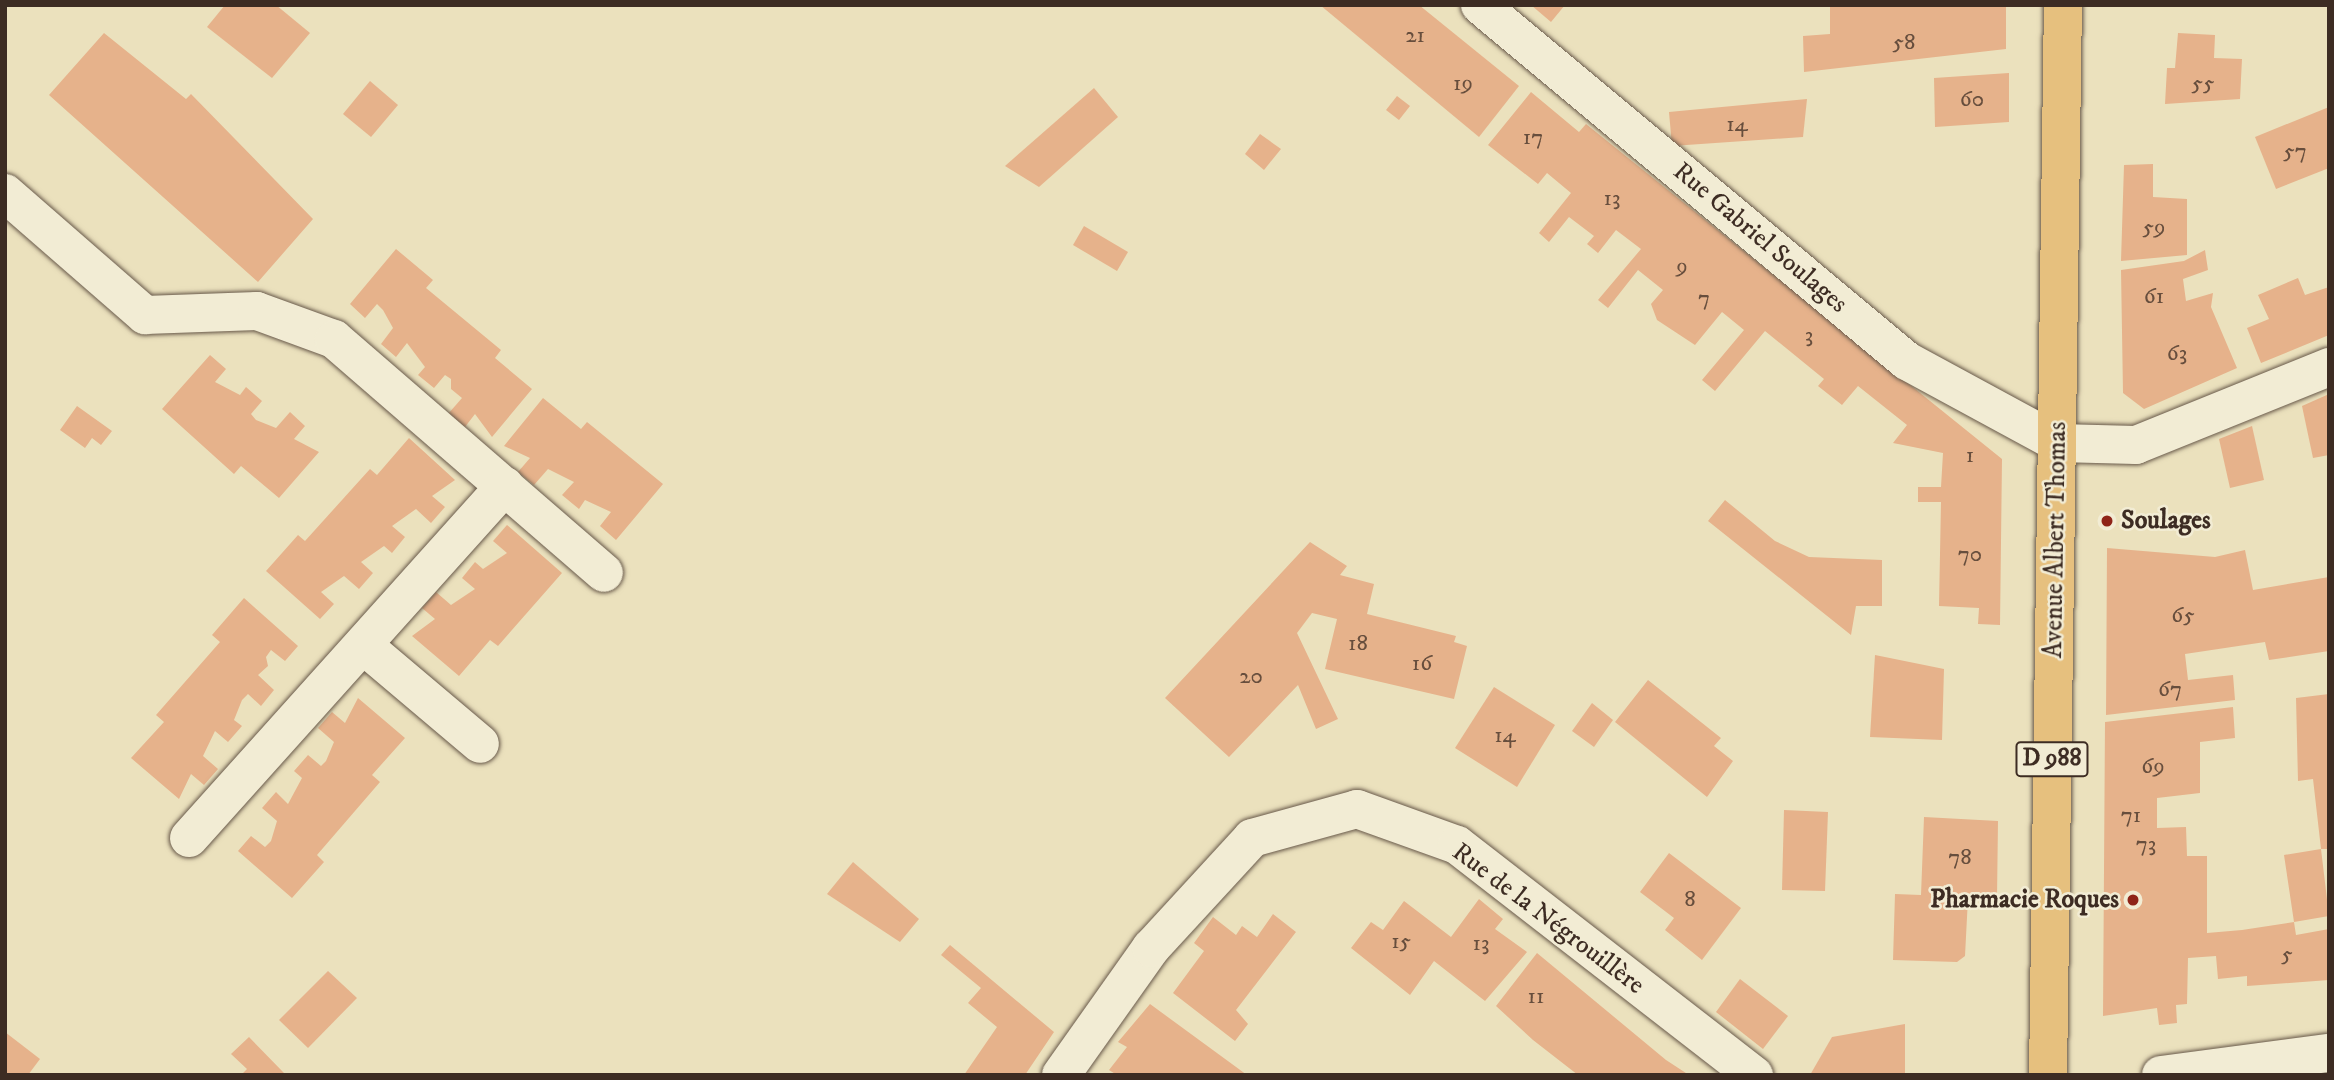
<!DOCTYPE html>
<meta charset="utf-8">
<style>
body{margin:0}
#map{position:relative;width:2334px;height:1080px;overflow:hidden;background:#ebe1bd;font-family:"IM FELL DW Pica",serif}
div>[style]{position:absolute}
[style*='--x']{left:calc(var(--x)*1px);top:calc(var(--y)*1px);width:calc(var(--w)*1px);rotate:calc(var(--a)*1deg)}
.building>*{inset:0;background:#e6b28b}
.roads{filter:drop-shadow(0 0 2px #68594a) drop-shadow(0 0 2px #68594a)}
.street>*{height:38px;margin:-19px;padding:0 19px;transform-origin:19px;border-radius:19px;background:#f2ecd4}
.primary>*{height:38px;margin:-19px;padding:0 19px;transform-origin:19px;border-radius:19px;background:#e6c07e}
.dots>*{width:19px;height:19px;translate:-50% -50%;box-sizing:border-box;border:4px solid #f2ecd4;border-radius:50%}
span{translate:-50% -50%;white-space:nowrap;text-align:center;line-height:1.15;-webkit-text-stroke:5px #f2ecd4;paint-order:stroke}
.number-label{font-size:23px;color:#674e3d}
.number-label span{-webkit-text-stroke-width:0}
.shield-label span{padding:2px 5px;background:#f2ecd4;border:2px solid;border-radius:5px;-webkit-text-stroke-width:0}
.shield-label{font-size:24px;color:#3d2c23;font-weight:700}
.street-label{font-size:26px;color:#3d2c23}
.poi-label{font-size:26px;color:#3d2c23;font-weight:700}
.left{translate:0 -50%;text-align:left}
.right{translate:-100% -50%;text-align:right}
.frame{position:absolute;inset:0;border:7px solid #3d2c23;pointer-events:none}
</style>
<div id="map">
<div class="building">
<i style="clip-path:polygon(225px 5px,276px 5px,310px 33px,272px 78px,207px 27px)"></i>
<i style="clip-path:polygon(1320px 5px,1419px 5px,1519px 86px,1479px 137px)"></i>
<i style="clip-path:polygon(1531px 5px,1565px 5px,1551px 22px)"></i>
<i style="clip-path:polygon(1830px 5px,2006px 5px,2006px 49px,1804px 72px,1803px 36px,1830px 34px)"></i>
<i style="clip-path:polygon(104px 33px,186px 99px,191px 94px,313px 219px,258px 282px,49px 95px)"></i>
<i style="clip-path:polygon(2178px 33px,2215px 35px,2214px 58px,2242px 59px,2240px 99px,2165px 104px,2167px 68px,2175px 68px)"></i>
<i style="clip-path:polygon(2009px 73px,2009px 122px,1935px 127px,1934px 78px)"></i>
<i style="clip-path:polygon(370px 81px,398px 105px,371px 137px,343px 114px)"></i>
<i style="clip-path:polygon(1094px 88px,1118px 117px,1039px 187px,1005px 166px)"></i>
<i style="clip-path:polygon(1531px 92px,1579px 132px,1586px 124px,2002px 459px,2000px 625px,1978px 624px,1979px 608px,1939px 606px,1941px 502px,1918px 502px,1918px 487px,1941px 487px,1943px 453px,1893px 443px,1907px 425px,1858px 386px,1842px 405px,1818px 386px,1824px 379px,1765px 331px,1715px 391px,1702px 380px,1744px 330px,1722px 312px,1695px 345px,1657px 320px,1651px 304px,1663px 290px,1638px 270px,1608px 308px,1598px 300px,1641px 249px,1616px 230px,1598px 253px,1587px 244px,1594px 236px,1569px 217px,1549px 242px,1539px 233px,1571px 193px,1547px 173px,1538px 184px,1488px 145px)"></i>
<i style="clip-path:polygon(1397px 96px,1410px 106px,1399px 120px,1386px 110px)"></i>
<i style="clip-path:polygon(1807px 99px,1803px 137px,1672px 146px,1669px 112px)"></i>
<i style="clip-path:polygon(2329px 107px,2329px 168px,2276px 189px,2255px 137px)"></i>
<i style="clip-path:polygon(1260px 134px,1281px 149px,1264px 170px,1245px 154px)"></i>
<i style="clip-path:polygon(2153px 164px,2153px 197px,2187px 199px,2187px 255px,2121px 261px,2124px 165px)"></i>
<i style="clip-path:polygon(1084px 226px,1128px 252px,1117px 271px,1073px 245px)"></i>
<i style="clip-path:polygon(396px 249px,433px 280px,426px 288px,501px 350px,495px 358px,532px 389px,492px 437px,475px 414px,465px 427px,448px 414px,462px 398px,451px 389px,451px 379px,445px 375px,434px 388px,418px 375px,425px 367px,407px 343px,396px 357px,381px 344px,393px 328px,383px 310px,377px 304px,365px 318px,350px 304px)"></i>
<i style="clip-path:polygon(2205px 250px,2208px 270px,2183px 279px,2186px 301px,2213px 293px,2211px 307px,2237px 368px,2144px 409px,2123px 393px,2121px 270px,2184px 261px)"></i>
<i style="clip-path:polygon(2298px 278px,2305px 295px,2329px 287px,2329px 335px,2261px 363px,2247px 328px,2269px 319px,2258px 295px)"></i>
<i style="clip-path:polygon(210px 355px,226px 369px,215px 382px,240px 395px,246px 387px,262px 401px,251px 414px,256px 420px,276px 428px,290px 412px,305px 426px,294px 439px,319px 452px,279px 498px,241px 466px,234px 474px,162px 409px)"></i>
<i style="clip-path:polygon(2329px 394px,2329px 455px,2313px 458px,2302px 406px)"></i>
<i style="clip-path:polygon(543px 398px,581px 429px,587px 422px,663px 484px,616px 540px,600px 526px,611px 512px,585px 500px,579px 509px,562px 495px,574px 482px,548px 469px,534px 485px,518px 472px,530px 458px,504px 446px)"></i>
<i style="clip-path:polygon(77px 406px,112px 431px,101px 445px,92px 438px,85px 448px,60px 430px)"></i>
<i style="clip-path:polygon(2252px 426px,2264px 480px,2230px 488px,2219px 439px)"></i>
<i style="clip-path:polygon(409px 438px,455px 480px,432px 496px,445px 507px,431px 523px,416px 509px,392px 526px,405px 537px,392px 553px,384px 546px,361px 562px,373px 573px,359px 589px,344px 576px,321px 592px,334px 604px,320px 619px,266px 571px,298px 535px,305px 541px,370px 469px,377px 475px)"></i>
<i style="clip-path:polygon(1725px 500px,1775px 541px,1809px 557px,1882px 560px,1882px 606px,1856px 606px,1851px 635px,1708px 521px)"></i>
<i style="clip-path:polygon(507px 525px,562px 573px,498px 646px,490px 640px,459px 676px,412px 636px,435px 619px,422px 608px,436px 592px,451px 605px,475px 589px,462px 578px,475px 562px,483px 569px,507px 553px,493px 541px)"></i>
<i style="clip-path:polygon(1310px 542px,1347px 566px,1340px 575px,1374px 584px,1367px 614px,1456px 636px,1454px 642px,1467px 646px,1454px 699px,1325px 669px,1337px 619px,1312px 613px,1297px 633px,1338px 719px,1316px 729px,1298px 685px,1229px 757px,1165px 698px)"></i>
<i style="clip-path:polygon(2107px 548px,2215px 557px,2245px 550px,2253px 590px,2329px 577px,2329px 651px,2269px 660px,2265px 642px,2185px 654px,2188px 680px,2233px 675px,2235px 700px,2106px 715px)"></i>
<i style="clip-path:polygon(244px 598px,298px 646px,285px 661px,271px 650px,266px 657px,268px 666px,258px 675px,274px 690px,261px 706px,248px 694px,242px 700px,234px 720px,242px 726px,228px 742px,215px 731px,203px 756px,218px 769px,204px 785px,191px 774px,179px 799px,131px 758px,164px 722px,156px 715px,220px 642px,212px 635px)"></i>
<i style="clip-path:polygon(1875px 655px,1944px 669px,1942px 740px,1870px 737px)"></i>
<i style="clip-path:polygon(1648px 680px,1721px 738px,1714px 746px,1733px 761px,1707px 797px,1615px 722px)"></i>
<i style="clip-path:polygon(1494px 687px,1555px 725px,1517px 787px,1455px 748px)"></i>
<i style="clip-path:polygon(2329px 694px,2329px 849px,2321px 849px,2329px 916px,2294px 922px,2296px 935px,2329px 929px,2329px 980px,2247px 986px,2247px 976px,2218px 979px,2216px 956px,2188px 958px,2187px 1004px,2176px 1005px,2177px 1023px,2159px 1025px,2157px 1008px,2103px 1016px,2105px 722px,2233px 707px,2235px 738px,2200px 742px,2200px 793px,2157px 798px,2157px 828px,2186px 827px,2187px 856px,2207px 856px,2207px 933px,2242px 930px,2294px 922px,2284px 855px,2321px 849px,2313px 779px,2298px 781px,2296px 698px)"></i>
<i style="clip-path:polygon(358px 698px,405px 738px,372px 775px,380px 782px,317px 855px,324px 862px,292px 898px,238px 851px,251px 836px,265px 847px,271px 841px,277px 821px,262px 808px,276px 792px,288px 804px,302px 778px,294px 771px,308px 755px,321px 766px,326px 761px,334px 742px,318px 728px,332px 712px,345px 723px)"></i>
<i style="clip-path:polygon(1592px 703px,1613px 720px,1594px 747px,1572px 731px)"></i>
<i style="clip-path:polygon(1784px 810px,1828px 812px,1825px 891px,1782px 890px)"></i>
<i style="clip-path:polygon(1924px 817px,1998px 821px,1997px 898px,1968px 898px,1965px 956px,1957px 962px,1893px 960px,1895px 894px,1921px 895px)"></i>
<i style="clip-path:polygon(1669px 853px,1741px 908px,1702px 960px,1665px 930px,1674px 918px,1640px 892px)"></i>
<i style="clip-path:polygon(853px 862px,919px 919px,900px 942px,827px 894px)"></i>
<i style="clip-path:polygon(1479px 899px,1503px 919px,1495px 929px,1527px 952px,1485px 1001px,1434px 961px,1410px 995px,1351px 948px,1371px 922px,1383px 930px,1404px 901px,1451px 937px)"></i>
<i style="clip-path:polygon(1273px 914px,1296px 932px,1236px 1010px,1248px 1024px,1235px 1041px,1173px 993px,1204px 951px,1194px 943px,1213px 917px,1236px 935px,1242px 926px,1257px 937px)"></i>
<i style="clip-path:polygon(950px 945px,1054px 1032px,1025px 1075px,964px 1075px,997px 1027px,968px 1003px,981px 988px,941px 955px)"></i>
<i style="clip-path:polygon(1537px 953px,1666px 1060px,1689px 1075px,1578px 1075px,1533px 1040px,1496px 1006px)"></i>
<i style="clip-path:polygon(328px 971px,357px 998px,308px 1048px,279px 1020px)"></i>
<i style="clip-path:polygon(1740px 979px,1788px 1016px,1763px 1049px,1716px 1012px)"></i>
<i style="clip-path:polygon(1150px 1004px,1247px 1075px,1117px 1075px,1109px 1070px,1127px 1047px,1118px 1042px)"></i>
<i style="clip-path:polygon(1905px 1024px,1905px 1075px,1810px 1075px,1832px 1037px)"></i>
<i style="clip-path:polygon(5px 1032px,40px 1059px,28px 1075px,5px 1075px)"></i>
<i style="clip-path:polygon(249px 1037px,283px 1072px,286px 1075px,241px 1075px,247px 1069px,231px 1054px)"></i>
</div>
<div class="roads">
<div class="street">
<i style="--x:1480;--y:5;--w:556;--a:39.82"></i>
<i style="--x:1907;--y:361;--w:172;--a:28.5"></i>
<i style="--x:2058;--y:443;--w:78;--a:1.5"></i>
<i style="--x:2136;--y:445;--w:208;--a:-22"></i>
<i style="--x:5;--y:193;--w:186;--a:41.1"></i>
<i style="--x:145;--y:315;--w:112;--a:-2"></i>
<i style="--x:257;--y:311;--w:82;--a:20"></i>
<i style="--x:334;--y:339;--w:357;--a:40.9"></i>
<i style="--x:363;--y:645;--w:153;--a:40.2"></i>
<i style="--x:189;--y:838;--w:473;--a:-48.1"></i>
<i style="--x:1061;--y:1075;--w:156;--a:-54.7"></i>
<i style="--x:1151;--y:948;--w:149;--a:-47.4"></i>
<i style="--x:1252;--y:838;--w:109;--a:-15.4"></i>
<i style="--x:1357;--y:809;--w:106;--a:19.8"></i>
<i style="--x:1457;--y:845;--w:376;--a:37.8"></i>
<i style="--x:2161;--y:1075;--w:169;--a:-7.5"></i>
</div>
<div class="primary">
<i style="--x:2048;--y:1075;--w:1070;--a:-89.2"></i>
</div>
</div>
<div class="dots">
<i style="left:2107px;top:521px;background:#8f2418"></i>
<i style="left:2133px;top:900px;background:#8f2418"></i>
</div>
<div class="number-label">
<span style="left:1415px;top:36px">21</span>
<span style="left:1904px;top:43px">58</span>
<span style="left:1463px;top:84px">19</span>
<span style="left:2203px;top:84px">55</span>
<span style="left:1972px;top:100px">60</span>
<span style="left:1737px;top:125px">14</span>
<span style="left:1533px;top:138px">17</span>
<span style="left:2295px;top:152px">57</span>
<span style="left:1612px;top:199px">13</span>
<span style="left:2154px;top:228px">59</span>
<span style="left:1682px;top:267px">9</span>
<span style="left:2154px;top:297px">61</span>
<span style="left:1704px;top:299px">7</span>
<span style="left:1809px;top:336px">3</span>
<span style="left:2177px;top:354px">63</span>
<span style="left:1970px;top:456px">1</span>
<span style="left:1970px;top:555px">70</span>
<span style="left:2183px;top:616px">65</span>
<span style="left:1358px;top:644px">18</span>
<span style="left:1422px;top:664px">16</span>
<span style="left:1251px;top:677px">20</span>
<span style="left:2170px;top:690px">67</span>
<span style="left:1505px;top:736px">14</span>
<span style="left:2153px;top:767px">69</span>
<span style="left:2131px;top:816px">71</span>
<span style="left:2146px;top:845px">73</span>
<span style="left:1960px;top:858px">78</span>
<span style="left:1690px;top:900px">8</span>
<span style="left:1401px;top:942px">15</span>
<span style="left:1481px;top:944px">13</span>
<span style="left:2287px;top:955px">5</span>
<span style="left:1536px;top:997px">11</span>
</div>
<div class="shield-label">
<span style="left:2052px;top:759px">D 988</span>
</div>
<div class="street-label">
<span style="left:1760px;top:238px;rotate:40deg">Rue Gabriel Soulages</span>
<span style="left:2056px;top:540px;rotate:-89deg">Avenue Albert Thomas</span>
<span style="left:1548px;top:919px;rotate:37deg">Rue de la Négrouillère</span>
</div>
<div class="poi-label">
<span class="left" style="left:2121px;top:521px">Soulages</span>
<span class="right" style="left:2119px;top:900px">Pharmacie Roques</span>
</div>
<div class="frame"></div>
</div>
